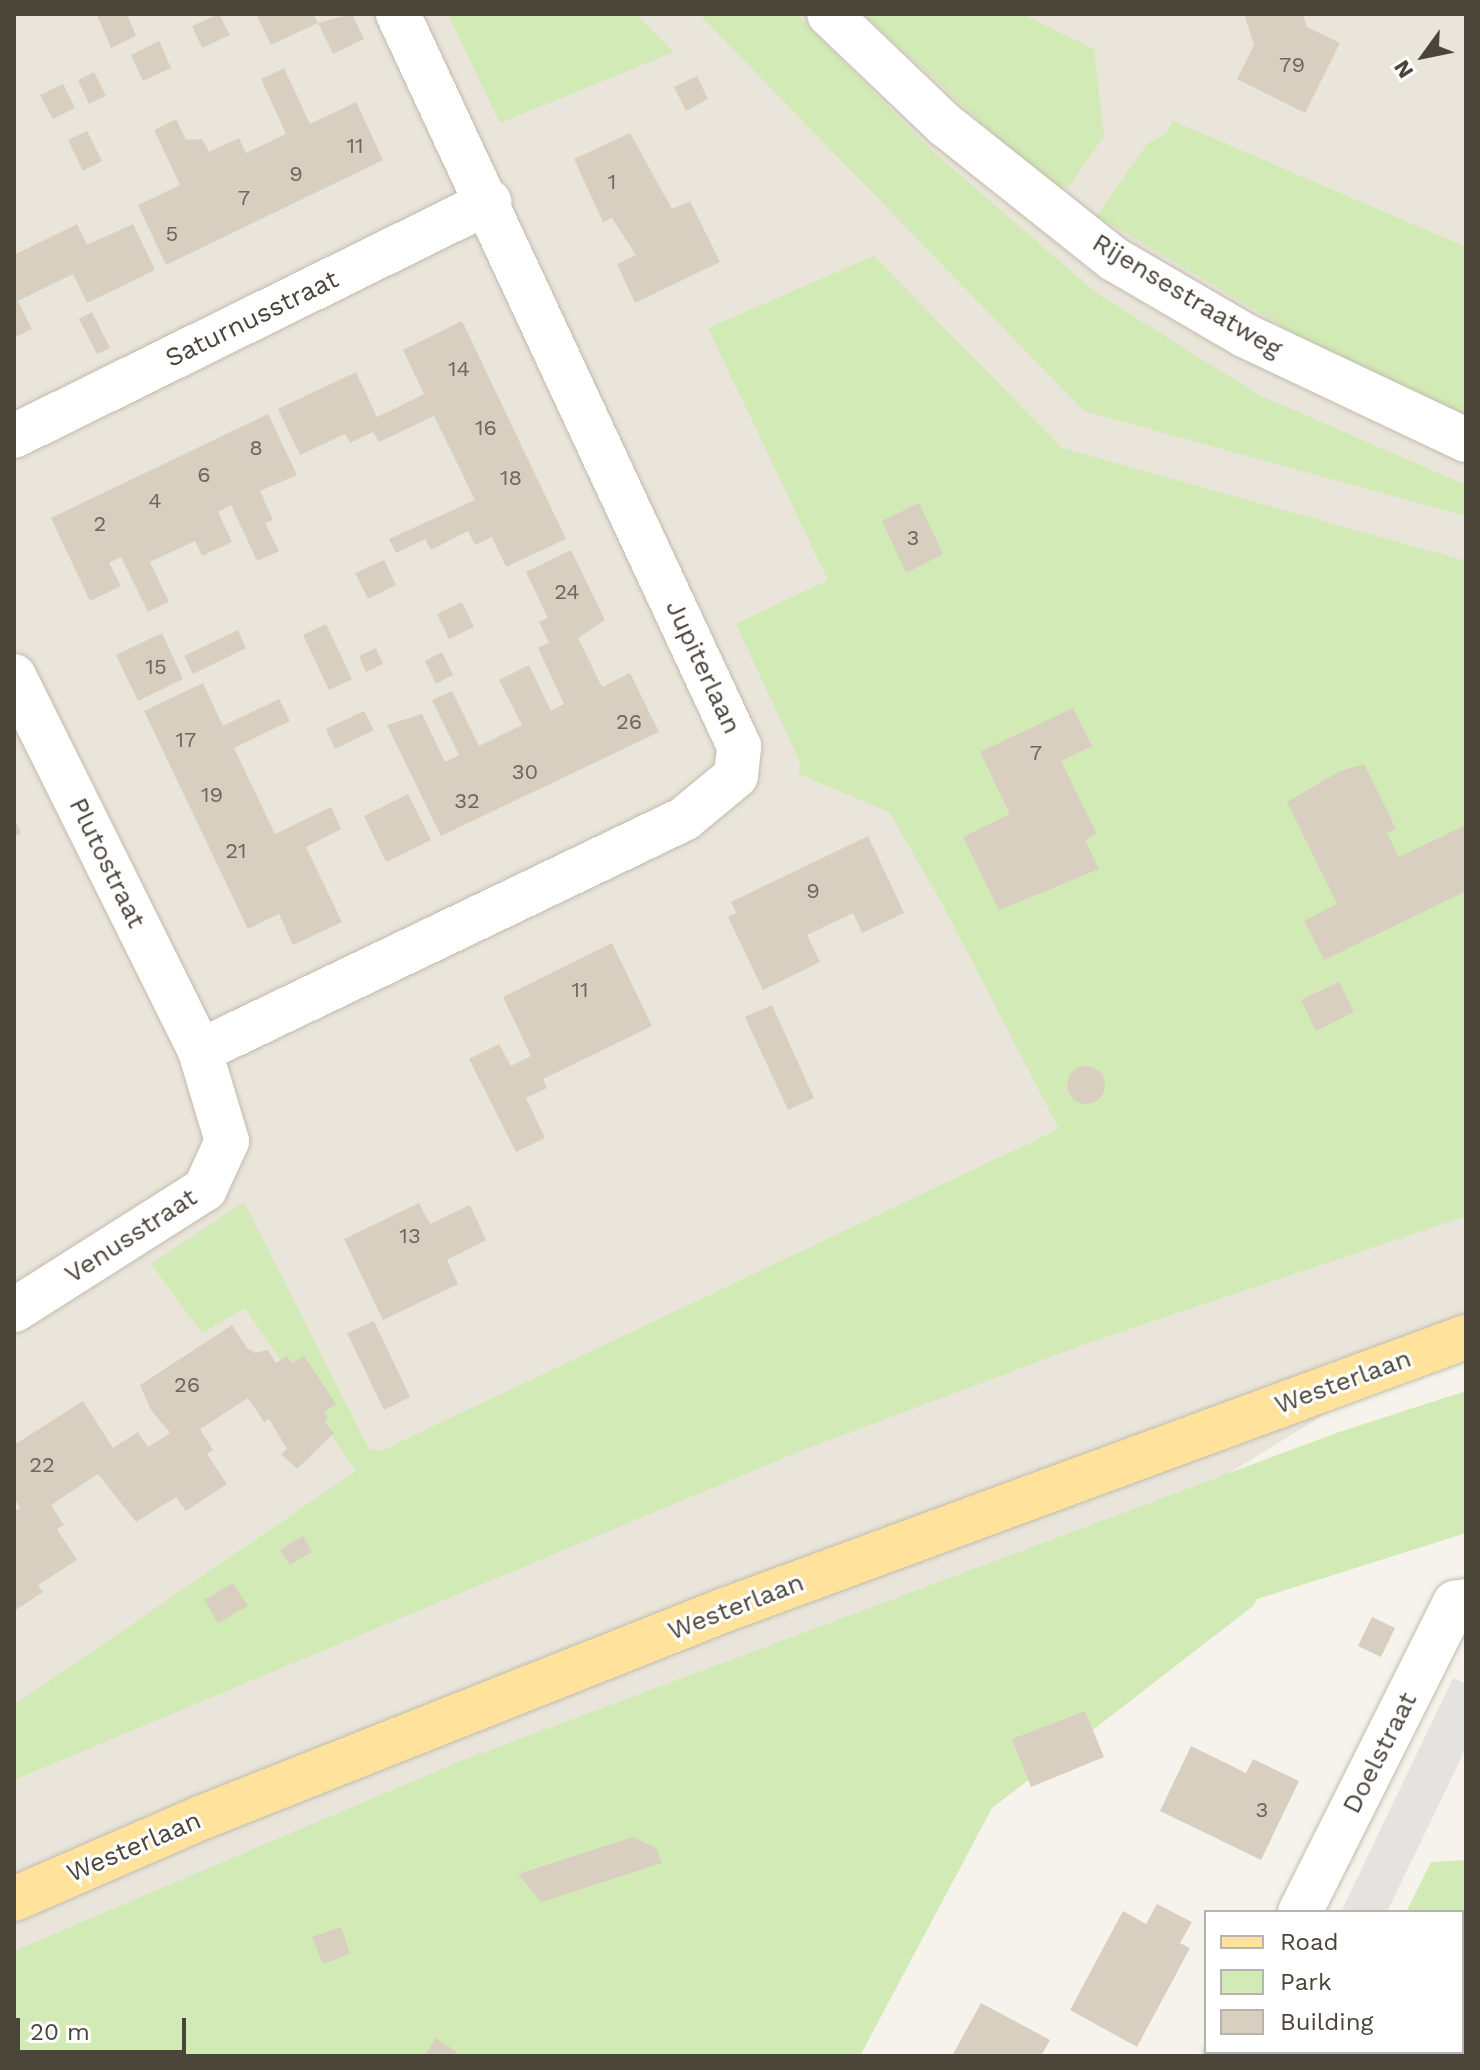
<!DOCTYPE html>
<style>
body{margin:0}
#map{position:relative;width:1480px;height:2070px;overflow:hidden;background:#f6f3ec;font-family:"Work Sans",sans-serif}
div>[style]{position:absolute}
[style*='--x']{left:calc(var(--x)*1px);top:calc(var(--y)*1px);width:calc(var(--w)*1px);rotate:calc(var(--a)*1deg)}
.residential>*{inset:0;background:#eae5da}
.green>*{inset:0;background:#d2eab5}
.parking>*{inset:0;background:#e5e3e0}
.building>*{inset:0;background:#d8cfc1}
.round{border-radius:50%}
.roads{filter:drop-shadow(0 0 2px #c2bbae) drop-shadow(0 0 2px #c2bbae)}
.minor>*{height:44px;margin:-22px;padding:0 22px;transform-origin:22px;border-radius:22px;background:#fff}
.major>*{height:44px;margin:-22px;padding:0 22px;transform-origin:22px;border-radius:22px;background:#ffe39c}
span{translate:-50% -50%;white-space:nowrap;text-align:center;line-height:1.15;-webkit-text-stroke:6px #fff;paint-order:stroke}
.number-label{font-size:22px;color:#6e675b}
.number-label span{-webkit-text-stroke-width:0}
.street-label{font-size:26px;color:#4b4439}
.frame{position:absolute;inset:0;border:16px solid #4b4439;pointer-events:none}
.legend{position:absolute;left:1204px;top:1910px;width:260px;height:144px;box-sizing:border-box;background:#fff;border:2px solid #b7b4b0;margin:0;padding:10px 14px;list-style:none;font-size:24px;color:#4b4439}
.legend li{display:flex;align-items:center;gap:16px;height:40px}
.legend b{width:40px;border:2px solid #b7b4b0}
.north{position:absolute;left:1384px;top:16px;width:80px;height:80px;-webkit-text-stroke:6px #fff;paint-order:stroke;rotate:237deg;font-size:22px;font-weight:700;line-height:32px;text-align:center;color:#4b4439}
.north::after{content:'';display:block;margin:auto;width:28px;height:36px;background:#4b4439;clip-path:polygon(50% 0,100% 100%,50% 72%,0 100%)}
.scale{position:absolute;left:16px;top:2018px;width:170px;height:36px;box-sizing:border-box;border:4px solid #4b4439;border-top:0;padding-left:10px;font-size:24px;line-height:28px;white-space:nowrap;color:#4b4439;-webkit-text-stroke:6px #fff;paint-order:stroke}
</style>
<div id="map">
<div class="residential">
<i style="clip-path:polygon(14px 14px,1466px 14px,1466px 1327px,284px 2056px,14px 2056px)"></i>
</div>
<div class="green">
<i style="clip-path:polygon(448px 14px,636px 14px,674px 52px,500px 123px)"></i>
<i style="clip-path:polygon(699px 14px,796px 14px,931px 150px,1095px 292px,1259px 395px,1466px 485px,1466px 516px,1084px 411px)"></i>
<i style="clip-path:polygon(864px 14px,1022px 14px,1094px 49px,1104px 136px,1070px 185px,1058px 187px,1016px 155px)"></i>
<i style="clip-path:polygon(1173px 121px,1466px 247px,1466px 416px,1316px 346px,1097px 216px,1147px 144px,1167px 133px)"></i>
<i style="clip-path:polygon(874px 256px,1062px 448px,1466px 561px,1466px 1216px,1080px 1346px,803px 1450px,14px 1780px,14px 1705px,356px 1471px,245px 1308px,202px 1333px,151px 1264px,244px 1202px,369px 1449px,381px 1451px,1059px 1129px,942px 903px,889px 812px,799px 774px,800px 762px,736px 624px,828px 580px,708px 328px)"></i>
<i style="clip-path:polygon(1466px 1391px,1466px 1533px,1257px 1599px,1253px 1606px,992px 1808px,860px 2056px,14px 2056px,14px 1951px,458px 1762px,1339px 1432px)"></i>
<i style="clip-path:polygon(1466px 1860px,1466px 2056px,1439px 2056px,1430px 2052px,1462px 2052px,1462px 1912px,1406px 1912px,1431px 1862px)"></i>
</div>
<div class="parking">
<i style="clip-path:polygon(1453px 1678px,1466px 1684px,1466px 1748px,1387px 1912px,1341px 1912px)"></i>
</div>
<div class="building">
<i style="clip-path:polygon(127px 14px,136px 36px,111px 48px,97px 15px)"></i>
<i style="clip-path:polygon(219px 14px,230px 35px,202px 48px,192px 26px)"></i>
<i style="clip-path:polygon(256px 14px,313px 14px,318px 23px,352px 14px,364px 39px,333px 54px,318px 23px,271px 45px)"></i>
<i style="clip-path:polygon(1244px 14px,1303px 14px,1307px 27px,1340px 43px,1305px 113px,1237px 79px,1254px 45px)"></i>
<i style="clip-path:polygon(159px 41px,171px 68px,143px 81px,131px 55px)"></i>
<i style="clip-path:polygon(284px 68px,310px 124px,356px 102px,383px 160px,166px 265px,138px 205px,180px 185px,154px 130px,176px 119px,186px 140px,202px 139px,209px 152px,239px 138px,246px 153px,286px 134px,261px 79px)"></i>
<i style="clip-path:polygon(94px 72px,106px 96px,89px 104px,78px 80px)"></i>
<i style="clip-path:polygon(697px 76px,708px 99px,686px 111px,674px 87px)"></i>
<i style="clip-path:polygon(63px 84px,75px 108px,53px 119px,40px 95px)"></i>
<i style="clip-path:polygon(87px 131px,102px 161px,83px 171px,68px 140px)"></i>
<i style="clip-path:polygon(630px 133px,672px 209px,690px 201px,720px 262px,635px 303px,617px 264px,636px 255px,612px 218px,603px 222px,574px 159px)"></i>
<i style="clip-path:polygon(77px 224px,87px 245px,133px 224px,155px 270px,87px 303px,73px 274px,18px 301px,32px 329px,14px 338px,14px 255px)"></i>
<i style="clip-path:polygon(92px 312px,110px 348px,97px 354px,79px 319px)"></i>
<i style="clip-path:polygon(462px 321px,566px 539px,506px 567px,492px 537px,475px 545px,468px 531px,431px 550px,425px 539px,396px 553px,389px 539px,475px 500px,434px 416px,379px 442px,373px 432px,350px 443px,345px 434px,300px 455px,278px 409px,356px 372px,377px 417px,396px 408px,424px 394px,403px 350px)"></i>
<i style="clip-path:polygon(268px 414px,297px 475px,260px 491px,273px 520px,265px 523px,279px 551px,257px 561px,231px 505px,218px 512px,232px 542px,202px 556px,195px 541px,150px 562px,169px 602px,148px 612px,121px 557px,109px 563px,121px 586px,90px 601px,51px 518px)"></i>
<i style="clip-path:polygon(919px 503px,943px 554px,906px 573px,882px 521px)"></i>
<i style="clip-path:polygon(571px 550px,605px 620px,578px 638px,602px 687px,630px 673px,659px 732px,441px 836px,387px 725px,422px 714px,445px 762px,459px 755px,432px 700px,452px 691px,479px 746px,522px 725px,499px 680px,529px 665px,551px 711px,564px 704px,538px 648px,549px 643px,539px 622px,548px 618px,526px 572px)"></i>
<i style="clip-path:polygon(384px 560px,396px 585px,368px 599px,355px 573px)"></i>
<i style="clip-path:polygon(462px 602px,474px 627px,449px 639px,437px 614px)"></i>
<i style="clip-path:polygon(326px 624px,352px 679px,329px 690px,303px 635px)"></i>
<i style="clip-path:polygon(238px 630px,246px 648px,193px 674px,184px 656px)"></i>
<i style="clip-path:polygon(162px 633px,183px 679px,138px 701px,116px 655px)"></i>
<i style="clip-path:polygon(376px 648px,383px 664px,366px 672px,359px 656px)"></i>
<i style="clip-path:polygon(442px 652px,453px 675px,436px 684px,425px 661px)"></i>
<i style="clip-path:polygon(203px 683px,223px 726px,279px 699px,290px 721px,234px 748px,275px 834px,331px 807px,341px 829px,306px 847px,342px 922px,293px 945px,279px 914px,248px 929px,144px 711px)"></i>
<i style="clip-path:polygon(1073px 708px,1092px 746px,1061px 761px,1097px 834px,1085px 840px,1099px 869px,999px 910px,963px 837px,1010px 814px,980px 752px)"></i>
<i style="clip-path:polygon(364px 711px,374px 730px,335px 749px,326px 729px)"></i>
<i style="clip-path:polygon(1364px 764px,1396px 829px,1387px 833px,1399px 857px,1466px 825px,1466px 891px,1324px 960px,1304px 921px,1337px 904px,1287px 802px,1340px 771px)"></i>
<i style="clip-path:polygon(408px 794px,431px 840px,386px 862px,364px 816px)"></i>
<i style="clip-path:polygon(14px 818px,21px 833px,14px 837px)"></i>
<i style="clip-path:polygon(868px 836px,904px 913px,862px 933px,853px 913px,807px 935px,820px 962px,763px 990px,728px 917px,736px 913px,731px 902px)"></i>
<i style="clip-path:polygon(612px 943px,652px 1026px,543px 1079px,547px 1088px,526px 1098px,545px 1138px,516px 1152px,469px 1059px,499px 1044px,511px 1066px,531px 1056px,503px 997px)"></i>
<i style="clip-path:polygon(1339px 982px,1354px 1012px,1316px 1031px,1301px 1000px)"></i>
<i style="clip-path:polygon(772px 1005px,814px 1098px,788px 1110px,745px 1017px)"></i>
<i class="round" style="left:1067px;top:1066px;width:38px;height:38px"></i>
<i style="clip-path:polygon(419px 1203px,430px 1224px,470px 1205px,486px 1240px,447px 1260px,458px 1284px,383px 1320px,344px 1239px)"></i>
<i style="clip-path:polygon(374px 1321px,410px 1397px,384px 1410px,347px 1333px)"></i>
<i style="clip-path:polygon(232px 1325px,247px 1348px,255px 1353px,268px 1350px,276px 1363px,287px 1356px,292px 1363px,304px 1356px,336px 1404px,324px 1412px,328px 1419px,324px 1422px,334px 1433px,297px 1469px,281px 1454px,287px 1449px,269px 1419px,264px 1422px,248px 1398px,200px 1429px,213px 1450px,207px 1454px,227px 1484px,186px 1511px,176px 1497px,136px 1522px,98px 1474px,51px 1505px,64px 1525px,57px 1529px,77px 1560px,38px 1585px,43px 1592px,14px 1611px,14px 1512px,20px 1508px,14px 1497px,14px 1445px,83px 1401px,113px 1448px,138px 1432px,148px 1447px,170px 1433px,151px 1410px,140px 1385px)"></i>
<i style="clip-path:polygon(303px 1536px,312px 1552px,290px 1565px,280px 1550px)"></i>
<i style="clip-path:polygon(233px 1583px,248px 1606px,218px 1623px,204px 1600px)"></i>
<i style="clip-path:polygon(1372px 1617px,1395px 1628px,1381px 1657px,1358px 1646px)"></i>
<i style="clip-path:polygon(1085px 1711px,1104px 1757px,1031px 1787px,1012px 1739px)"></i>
<i style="clip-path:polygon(1191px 1746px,1246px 1773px,1253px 1759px,1299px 1781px,1261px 1860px,1160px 1811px)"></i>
<i style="clip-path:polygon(633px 1837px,656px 1848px,662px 1863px,541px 1902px,518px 1874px)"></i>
<i style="clip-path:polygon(1157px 1904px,1192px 1922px,1180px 1943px,1190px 1948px,1137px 2047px,1070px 2010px,1123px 1911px,1146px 1924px)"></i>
<i style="clip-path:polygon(341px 1927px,350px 1954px,323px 1964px,312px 1937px)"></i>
<i style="clip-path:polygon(981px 2003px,1050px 2040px,1041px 2056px,952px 2056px)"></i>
<i style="clip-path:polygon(436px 2038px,457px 2052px,454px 2056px,424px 2056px)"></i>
</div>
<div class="roads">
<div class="minor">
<i style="--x:829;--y:14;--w:159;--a:43.7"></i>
<i style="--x:944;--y:124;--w:217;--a:38.5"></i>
<i style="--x:1114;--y:259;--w:151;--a:30.3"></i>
<i style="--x:1244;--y:335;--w:246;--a:25.3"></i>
<i style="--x:14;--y:436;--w:530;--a:-26.23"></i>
<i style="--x:14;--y:676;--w:419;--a:63.6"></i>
<i style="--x:200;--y:1051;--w:94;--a:73.3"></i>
<i style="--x:227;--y:1141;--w:53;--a:114.6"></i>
<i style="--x:205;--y:1189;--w:226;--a:147.6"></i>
<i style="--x:200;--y:1051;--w:537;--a:-25.61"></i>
<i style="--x:684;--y:819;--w:67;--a:-39.6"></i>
<i style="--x:736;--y:776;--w:30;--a:-84"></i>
<i style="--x:739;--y:746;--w:808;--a:-114.98"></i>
<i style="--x:1300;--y:1912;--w:346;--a:-63.4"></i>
<i style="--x:1455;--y:1603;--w:11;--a:-10"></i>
<i style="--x:1227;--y:2056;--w:4;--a:-63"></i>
</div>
<div class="major">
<i style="--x:14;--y:1899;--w:206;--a:-23.5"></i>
<i style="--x:203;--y:1817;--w:558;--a:-21.65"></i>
<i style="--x:722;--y:1611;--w:793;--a:-20.22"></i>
</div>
</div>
<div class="number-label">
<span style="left:1292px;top:65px">79</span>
<span style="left:355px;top:146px">11</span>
<span style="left:296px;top:174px">9</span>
<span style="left:612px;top:182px">1</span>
<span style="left:244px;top:198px">7</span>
<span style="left:172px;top:234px">5</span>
<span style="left:459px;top:369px">14</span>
<span style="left:486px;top:428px">16</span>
<span style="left:256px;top:448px">8</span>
<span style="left:204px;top:475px">6</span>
<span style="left:511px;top:478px">18</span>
<span style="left:155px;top:501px">4</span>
<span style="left:100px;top:524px">2</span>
<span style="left:913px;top:538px">3</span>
<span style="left:567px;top:592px">24</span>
<span style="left:156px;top:667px">15</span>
<span style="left:629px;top:722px">26</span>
<span style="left:186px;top:740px">17</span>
<span style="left:1036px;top:753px">7</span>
<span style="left:525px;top:772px">30</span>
<span style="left:212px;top:795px">19</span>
<span style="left:467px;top:801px">32</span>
<span style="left:236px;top:851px">21</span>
<span style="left:813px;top:891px">9</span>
<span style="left:580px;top:990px">11</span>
<span style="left:410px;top:1236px">13</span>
<span style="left:187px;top:1385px">26</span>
<span style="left:42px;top:1465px">22</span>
<span style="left:1262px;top:1810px">3</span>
</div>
<div class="street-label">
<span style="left:1187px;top:296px;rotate:31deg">Rijensestraatweg</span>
<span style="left:252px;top:319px;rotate:-26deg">Saturnusstraat</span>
<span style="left:703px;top:667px;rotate:65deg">Jupiterlaan</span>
<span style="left:107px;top:863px;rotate:64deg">Plutostraat</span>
<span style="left:131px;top:1236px;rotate:-33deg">Venusstraat</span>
<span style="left:1343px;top:1382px;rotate:-20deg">Westerlaan</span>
<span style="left:736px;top:1607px;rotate:-21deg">Westerlaan</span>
<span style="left:1380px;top:1753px;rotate:-63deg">Doelstraat</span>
<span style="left:134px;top:1847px;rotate:-23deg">Westerlaan</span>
</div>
<div class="frame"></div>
<ul class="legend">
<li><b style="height:10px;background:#ffe39c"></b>Road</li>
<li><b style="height:22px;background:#d2eab5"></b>Park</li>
<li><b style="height:22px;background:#d8cfc1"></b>Building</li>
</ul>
<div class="north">N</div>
<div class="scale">20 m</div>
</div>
